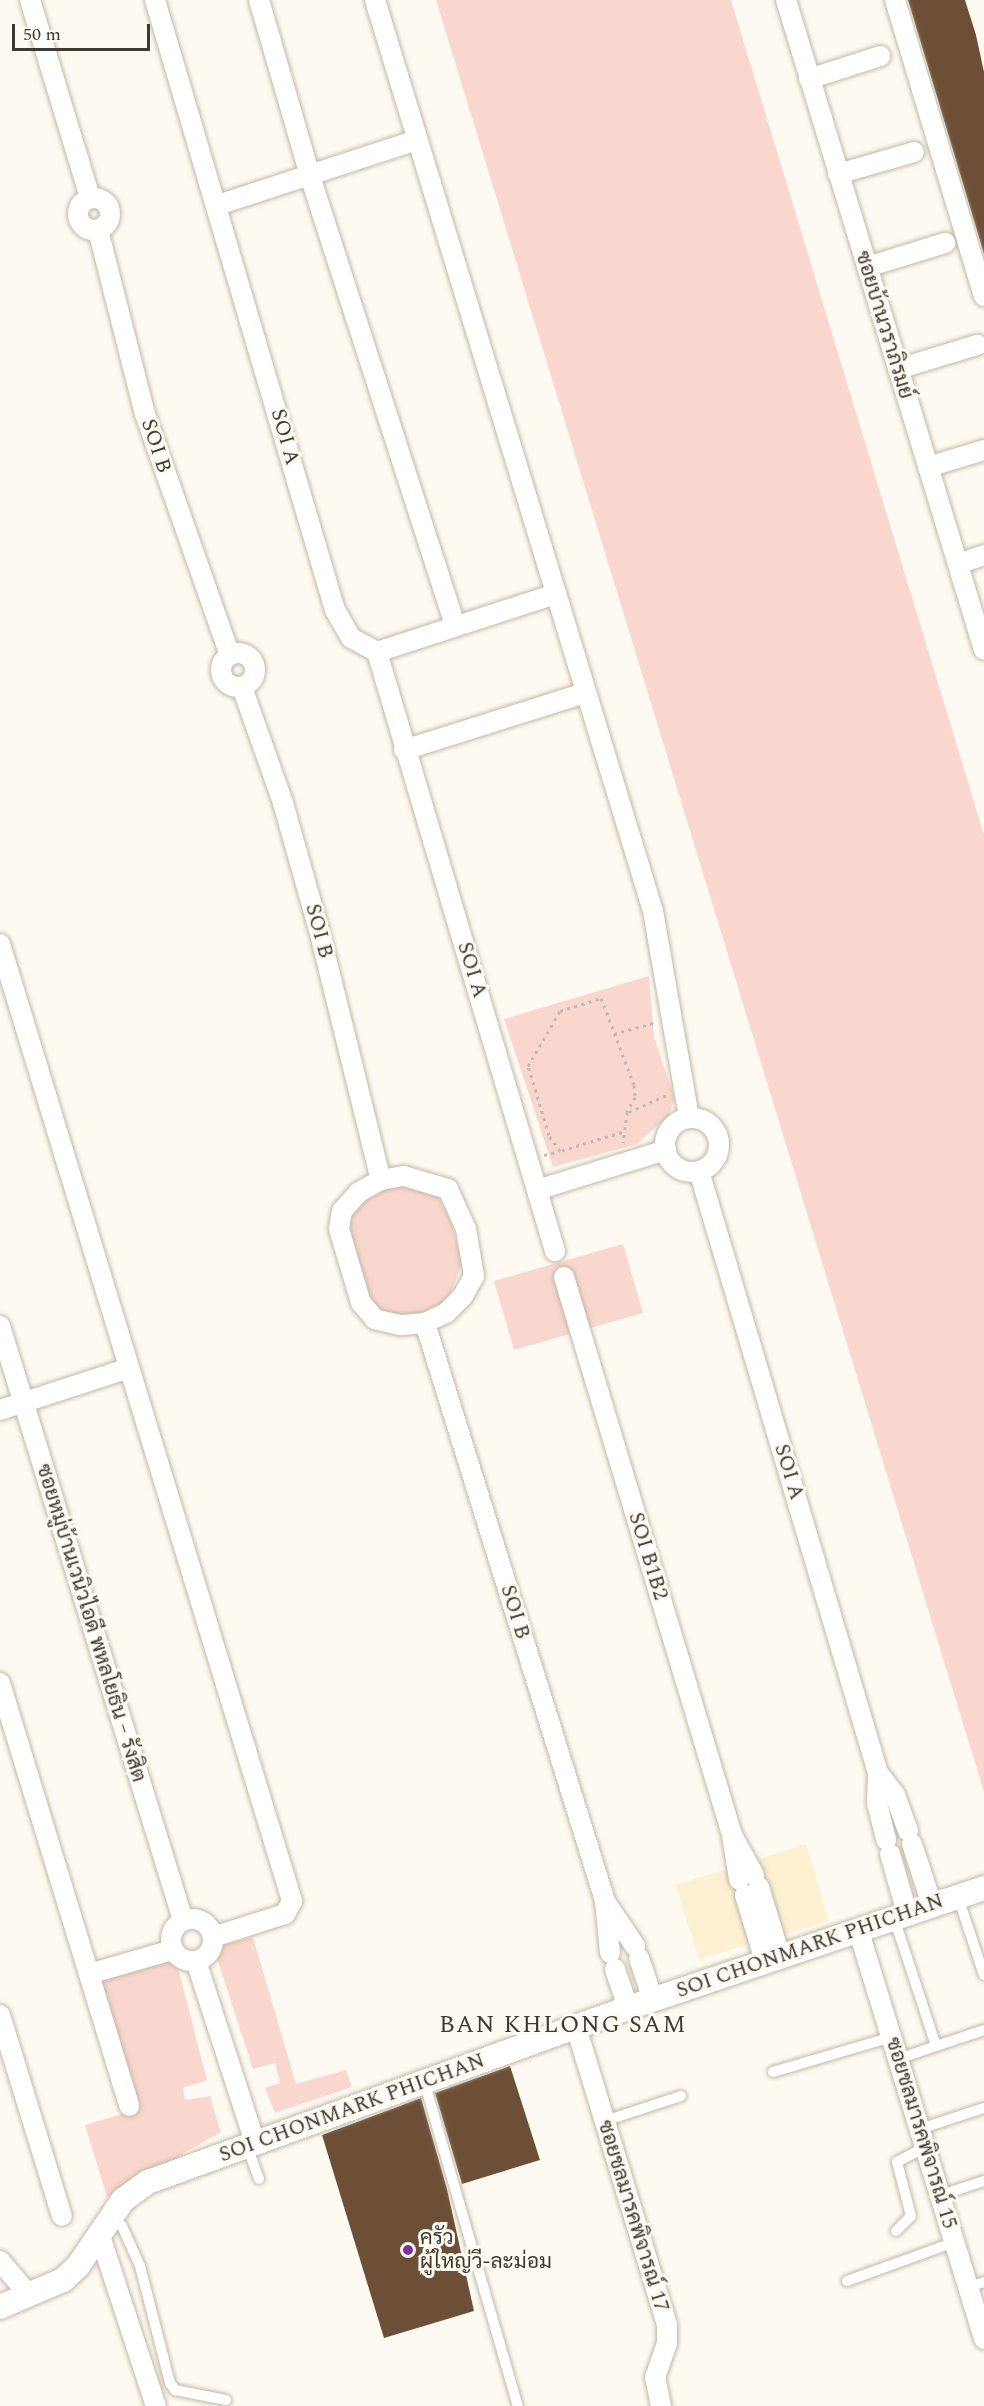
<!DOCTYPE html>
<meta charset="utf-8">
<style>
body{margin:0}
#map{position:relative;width:984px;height:2406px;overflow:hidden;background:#fefaf1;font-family:Spectral,Sarabun,serif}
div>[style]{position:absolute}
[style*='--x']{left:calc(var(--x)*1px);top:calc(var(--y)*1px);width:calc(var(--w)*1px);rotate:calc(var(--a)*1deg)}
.built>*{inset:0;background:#fdf0d3}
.green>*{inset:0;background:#fad7ce}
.building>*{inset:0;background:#6d4f37}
.path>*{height:3px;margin-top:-1.5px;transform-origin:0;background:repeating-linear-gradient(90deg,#c1bdb4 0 3px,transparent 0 7.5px)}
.roads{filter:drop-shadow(0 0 2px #c1b8a4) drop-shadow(0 0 2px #c1b8a4)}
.service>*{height:10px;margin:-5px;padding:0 5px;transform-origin:5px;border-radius:5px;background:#fff}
.minor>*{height:20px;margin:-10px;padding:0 10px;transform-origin:10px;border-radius:10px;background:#fff}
.minor>.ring{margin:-10px;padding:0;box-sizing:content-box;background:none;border:20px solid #fff;border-radius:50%}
.tertiary>*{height:24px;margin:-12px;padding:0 12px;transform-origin:12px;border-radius:12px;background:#fff}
.dots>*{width:16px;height:16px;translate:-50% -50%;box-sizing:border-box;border:3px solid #fefaf1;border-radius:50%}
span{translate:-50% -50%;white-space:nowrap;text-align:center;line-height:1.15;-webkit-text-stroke:6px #fefaf1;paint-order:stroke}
.street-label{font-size:21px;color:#3e3a32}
.poi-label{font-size:21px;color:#3e3a32}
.left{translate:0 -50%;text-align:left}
.quarter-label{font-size:24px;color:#3e3a32;letter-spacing:1.5px}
.scale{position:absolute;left:12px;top:24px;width:138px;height:27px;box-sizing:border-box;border:3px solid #3e3a32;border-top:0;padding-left:8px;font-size:18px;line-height:21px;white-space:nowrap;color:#3e3a32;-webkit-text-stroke:4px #fefaf1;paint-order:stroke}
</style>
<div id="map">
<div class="built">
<i style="clip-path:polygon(806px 1844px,829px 1921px,699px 1959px,676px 1885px)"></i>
</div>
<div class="green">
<i style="clip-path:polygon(436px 0,731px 0,984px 835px,984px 1792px)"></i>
<i style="clip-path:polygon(649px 976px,654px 1037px,675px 1099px,668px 1116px,637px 1144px,553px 1167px,504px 1019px)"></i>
<i style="clip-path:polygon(412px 1181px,435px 1192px,451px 1222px,462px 1263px,448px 1301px,431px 1316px,408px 1321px,376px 1314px,366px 1294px,347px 1220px,364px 1194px)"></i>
<i style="clip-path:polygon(623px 1244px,643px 1313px,514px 1350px,494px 1281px)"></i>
<i style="clip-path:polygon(253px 1937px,296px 2084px,346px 2070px,352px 2087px,275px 2113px,265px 2088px,280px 2083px,275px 2063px,253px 2069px,216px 1955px,220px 1946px)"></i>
<i style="clip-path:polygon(171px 1959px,178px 1968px,207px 2080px,183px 2088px,185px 2100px,210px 2096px,221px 2132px,107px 2197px,85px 2125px,139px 2109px,100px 1990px,103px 1980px)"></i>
</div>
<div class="building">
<i style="clip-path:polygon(908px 0,965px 0,976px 35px,984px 72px,984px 254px)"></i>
<i style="clip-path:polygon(510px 2066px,540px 2160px,462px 2184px,435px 2093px)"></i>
<i style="clip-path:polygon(421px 2098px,447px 2189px,474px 2311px,384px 2338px,322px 2135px)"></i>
</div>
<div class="path">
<i style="--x:614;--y:1034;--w:41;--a:-15.8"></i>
<i style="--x:629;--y:1112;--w:42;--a:-24.1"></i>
<i style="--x:622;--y:1132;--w:65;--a:163"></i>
<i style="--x:560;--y:1151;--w:19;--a:-125"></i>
<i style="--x:549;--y:1135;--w:72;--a:-106.9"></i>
<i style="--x:528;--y:1066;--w:64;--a:-59.8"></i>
<i style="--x:560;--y:1011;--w:43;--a:-17.6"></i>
<i style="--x:601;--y:998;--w:93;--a:69.2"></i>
<i style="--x:634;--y:1085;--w:12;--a:85"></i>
<i style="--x:635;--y:1097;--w:17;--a:118"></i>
<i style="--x:627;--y:1112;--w:31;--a:97"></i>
<i style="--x:544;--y:1155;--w:16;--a:-14"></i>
</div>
<div class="roads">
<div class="service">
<i style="--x:958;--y:1897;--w:82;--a:71.6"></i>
<i style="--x:894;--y:1918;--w:135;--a:71.8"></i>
<i style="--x:936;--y:2046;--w:40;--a:161.1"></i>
<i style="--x:936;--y:2046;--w:51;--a:-18.4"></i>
<i style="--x:773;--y:2072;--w:124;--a:-16.4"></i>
<i style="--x:424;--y:2081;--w:338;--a:73.9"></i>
<i style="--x:605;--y:2121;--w:80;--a:-18.2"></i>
<i style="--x:920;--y:2129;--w:67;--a:-18.2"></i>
<i style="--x:247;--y:2146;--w:35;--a:70"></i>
<i style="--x:941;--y:2195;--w:45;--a:-18"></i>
<i style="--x:110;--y:2216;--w:16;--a:40"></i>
<i style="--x:122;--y:2226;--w:44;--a:65.8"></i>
<i style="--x:140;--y:2266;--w:121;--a:75.6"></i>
<i style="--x:170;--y:2383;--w:9;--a:54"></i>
<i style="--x:175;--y:2390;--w:52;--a:11.1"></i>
<i style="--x:896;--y:2231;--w:21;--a:-45"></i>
<i style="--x:911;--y:2216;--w:56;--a:-104.5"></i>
<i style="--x:897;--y:2162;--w:32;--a:-28"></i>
<i style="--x:847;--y:2281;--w:115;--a:-19.9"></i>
<i style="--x:969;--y:2287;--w:16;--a:-18"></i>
</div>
<div class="minor">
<i style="--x:30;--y:0;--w:207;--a:73.1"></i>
<i style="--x:155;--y:0;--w:636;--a:73.56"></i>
<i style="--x:335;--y:610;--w:32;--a:60"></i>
<i style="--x:351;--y:638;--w:30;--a:28"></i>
<i style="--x:377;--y:652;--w:625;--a:73.45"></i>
<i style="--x:259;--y:0;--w:183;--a:73.8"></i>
<i style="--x:310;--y:176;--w:473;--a:72.1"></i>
<i style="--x:375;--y:0;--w:952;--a:73.03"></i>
<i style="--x:653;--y:911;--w:210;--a:80.1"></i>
<i style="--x:786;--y:0;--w:679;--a:73.06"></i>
<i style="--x:895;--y:0;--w:309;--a:73.3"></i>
<i style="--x:809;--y:79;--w:75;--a:-17.9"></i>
<i style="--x:838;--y:174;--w:79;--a:-16.1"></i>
<i class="ring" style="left:78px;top:198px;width:12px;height:12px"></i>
<i style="--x:218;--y:205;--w:209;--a:-18.1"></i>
<i style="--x:98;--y:230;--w:190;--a:75.7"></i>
<i style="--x:145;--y:414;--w:256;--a:70.6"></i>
<i style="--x:867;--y:267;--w:82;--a:-17.1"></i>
<i style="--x:898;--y:369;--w:83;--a:-16.9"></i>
<i style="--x:928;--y:467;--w:59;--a:-16.9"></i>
<i style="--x:958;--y:564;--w:28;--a:-19"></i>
<i style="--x:377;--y:652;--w:187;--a:-18"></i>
<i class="ring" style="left:221px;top:653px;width:14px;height:14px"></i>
<i style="--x:242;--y:687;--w:123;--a:70.5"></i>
<i style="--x:283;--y:803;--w:136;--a:74.2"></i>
<i style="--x:320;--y:934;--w:253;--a:76.1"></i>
<i style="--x:404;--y:750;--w:190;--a:-17.5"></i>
<i style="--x:0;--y:944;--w:1001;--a:73.03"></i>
<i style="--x:292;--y:1901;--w:15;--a:118"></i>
<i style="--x:285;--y:1914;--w:76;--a:162.3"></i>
<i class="ring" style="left:665px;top:1118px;width:34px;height:34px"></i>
<i style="--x:699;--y:1171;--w:628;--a:73.44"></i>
<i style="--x:878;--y:1773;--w:30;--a:92"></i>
<i style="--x:877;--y:1803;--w:38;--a:76"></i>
<i style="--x:404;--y:1176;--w:46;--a:16.5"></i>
<i style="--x:448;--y:1189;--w:44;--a:65.8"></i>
<i style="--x:466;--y:1229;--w:48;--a:80.3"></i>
<i style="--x:474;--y:1276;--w:23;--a:119"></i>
<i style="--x:463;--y:1296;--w:24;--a:135"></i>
<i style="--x:446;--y:1313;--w:23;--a:155"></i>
<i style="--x:425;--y:1323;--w:25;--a:175"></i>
<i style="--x:400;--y:1325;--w:26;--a:-167"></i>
<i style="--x:375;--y:1319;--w:21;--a:-131"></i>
<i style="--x:361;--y:1303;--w:77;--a:-106.6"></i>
<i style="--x:339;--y:1229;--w:18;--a:-81"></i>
<i style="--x:342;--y:1211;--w:25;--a:-48"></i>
<i style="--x:359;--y:1192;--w:25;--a:-29"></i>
<i style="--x:381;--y:1180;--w:23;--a:-10"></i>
<i style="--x:540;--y:1189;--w:132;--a:-17.2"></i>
<i style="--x:564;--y:1277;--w:583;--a:73.24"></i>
<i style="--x:732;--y:1835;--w:45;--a:81"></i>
<i style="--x:425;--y:1323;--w:605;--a:72.7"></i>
<i style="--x:605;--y:1901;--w:52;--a:84.5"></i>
<i style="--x:0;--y:1326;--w:622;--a:72.88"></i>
<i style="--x:0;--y:1410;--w:136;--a:-18"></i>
<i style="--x:0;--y:1683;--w:442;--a:73"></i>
<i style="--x:878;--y:1773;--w:28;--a:52"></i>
<i style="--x:895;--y:1795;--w:38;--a:70"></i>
<i style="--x:732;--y:1835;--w:46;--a:61.2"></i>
<i style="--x:912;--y:1844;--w:64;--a:71.8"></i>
<i style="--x:890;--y:1854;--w:61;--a:73.9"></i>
<i style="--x:759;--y:1887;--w:72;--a:73.1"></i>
<i style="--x:745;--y:1895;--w:69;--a:73.1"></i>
<i style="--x:606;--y:1903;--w:52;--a:56"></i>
<i class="ring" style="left:171px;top:1919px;width:22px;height:22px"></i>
<i style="--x:858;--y:1929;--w:429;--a:72.9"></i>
<i style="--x:639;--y:1958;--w:44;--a:71.6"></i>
<i style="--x:196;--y:1961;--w:191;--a:72"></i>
<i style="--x:615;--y:1969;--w:41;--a:71.6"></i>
<i style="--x:89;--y:1974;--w:86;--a:-16.1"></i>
<i style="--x:0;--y:2015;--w:210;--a:72.9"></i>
<i style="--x:576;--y:2027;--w:312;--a:73"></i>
<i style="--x:667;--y:2325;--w:18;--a:90"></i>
<i style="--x:667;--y:2343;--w:36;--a:109"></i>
<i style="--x:655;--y:2377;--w:30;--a:78"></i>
<i style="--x:99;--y:2233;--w:182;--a:71.8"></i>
<i style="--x:0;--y:2261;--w:45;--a:49.5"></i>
</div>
<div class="tertiary">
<i style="--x:0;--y:2307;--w:69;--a:-23.2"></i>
<i style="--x:63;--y:2280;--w:21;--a:-43"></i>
<i style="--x:78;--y:2266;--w:80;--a:-55.7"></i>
<i style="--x:123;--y:2200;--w:31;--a:-36"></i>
<i style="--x:148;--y:2182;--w:511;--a:-19.93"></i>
<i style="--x:628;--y:2008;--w:376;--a:-18.6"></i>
</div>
</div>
<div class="dots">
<i style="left:408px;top:2250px;background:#7f31a2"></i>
</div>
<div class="street-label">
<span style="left:884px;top:325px;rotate:73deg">ซอยบ้านวราภิรมย์</span>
<span style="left:285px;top:437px;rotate:74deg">SOI A</span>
<span style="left:156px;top:446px;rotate:72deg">SOI B</span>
<span style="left:319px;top:931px;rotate:75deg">SOI B</span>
<span style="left:472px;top:970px;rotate:73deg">SOI A</span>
<span style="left:789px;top:1472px;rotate:73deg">SOI A</span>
<span style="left:648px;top:1556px;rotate:73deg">SOI B1B2</span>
<span style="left:515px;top:1612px;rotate:73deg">SOI B</span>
<span style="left:91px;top:1623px;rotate:73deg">ซอยหมู่บ้านเวนิวไอดี พหลโยธิน – รังสิต</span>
<span style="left:810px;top:1946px;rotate:-19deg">SOI CHONMARK PHICHAN</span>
<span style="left:352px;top:2108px;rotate:-20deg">SOI CHONMARK PHICHAN</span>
<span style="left:921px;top:2133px;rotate:73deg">ซอยชลมารคพิจารณ์ 15</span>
<span style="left:633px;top:2216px;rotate:73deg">ซอยชลมารคพิจารณ์ 17</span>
</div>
<div class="poi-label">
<span class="left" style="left:420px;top:2250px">ครัว<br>ผู้ใหญ่วี-ละม่อม</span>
</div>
<div class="quarter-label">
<span style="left:563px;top:2026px">BAN KHLONG SAM</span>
</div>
<div class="scale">50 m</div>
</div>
